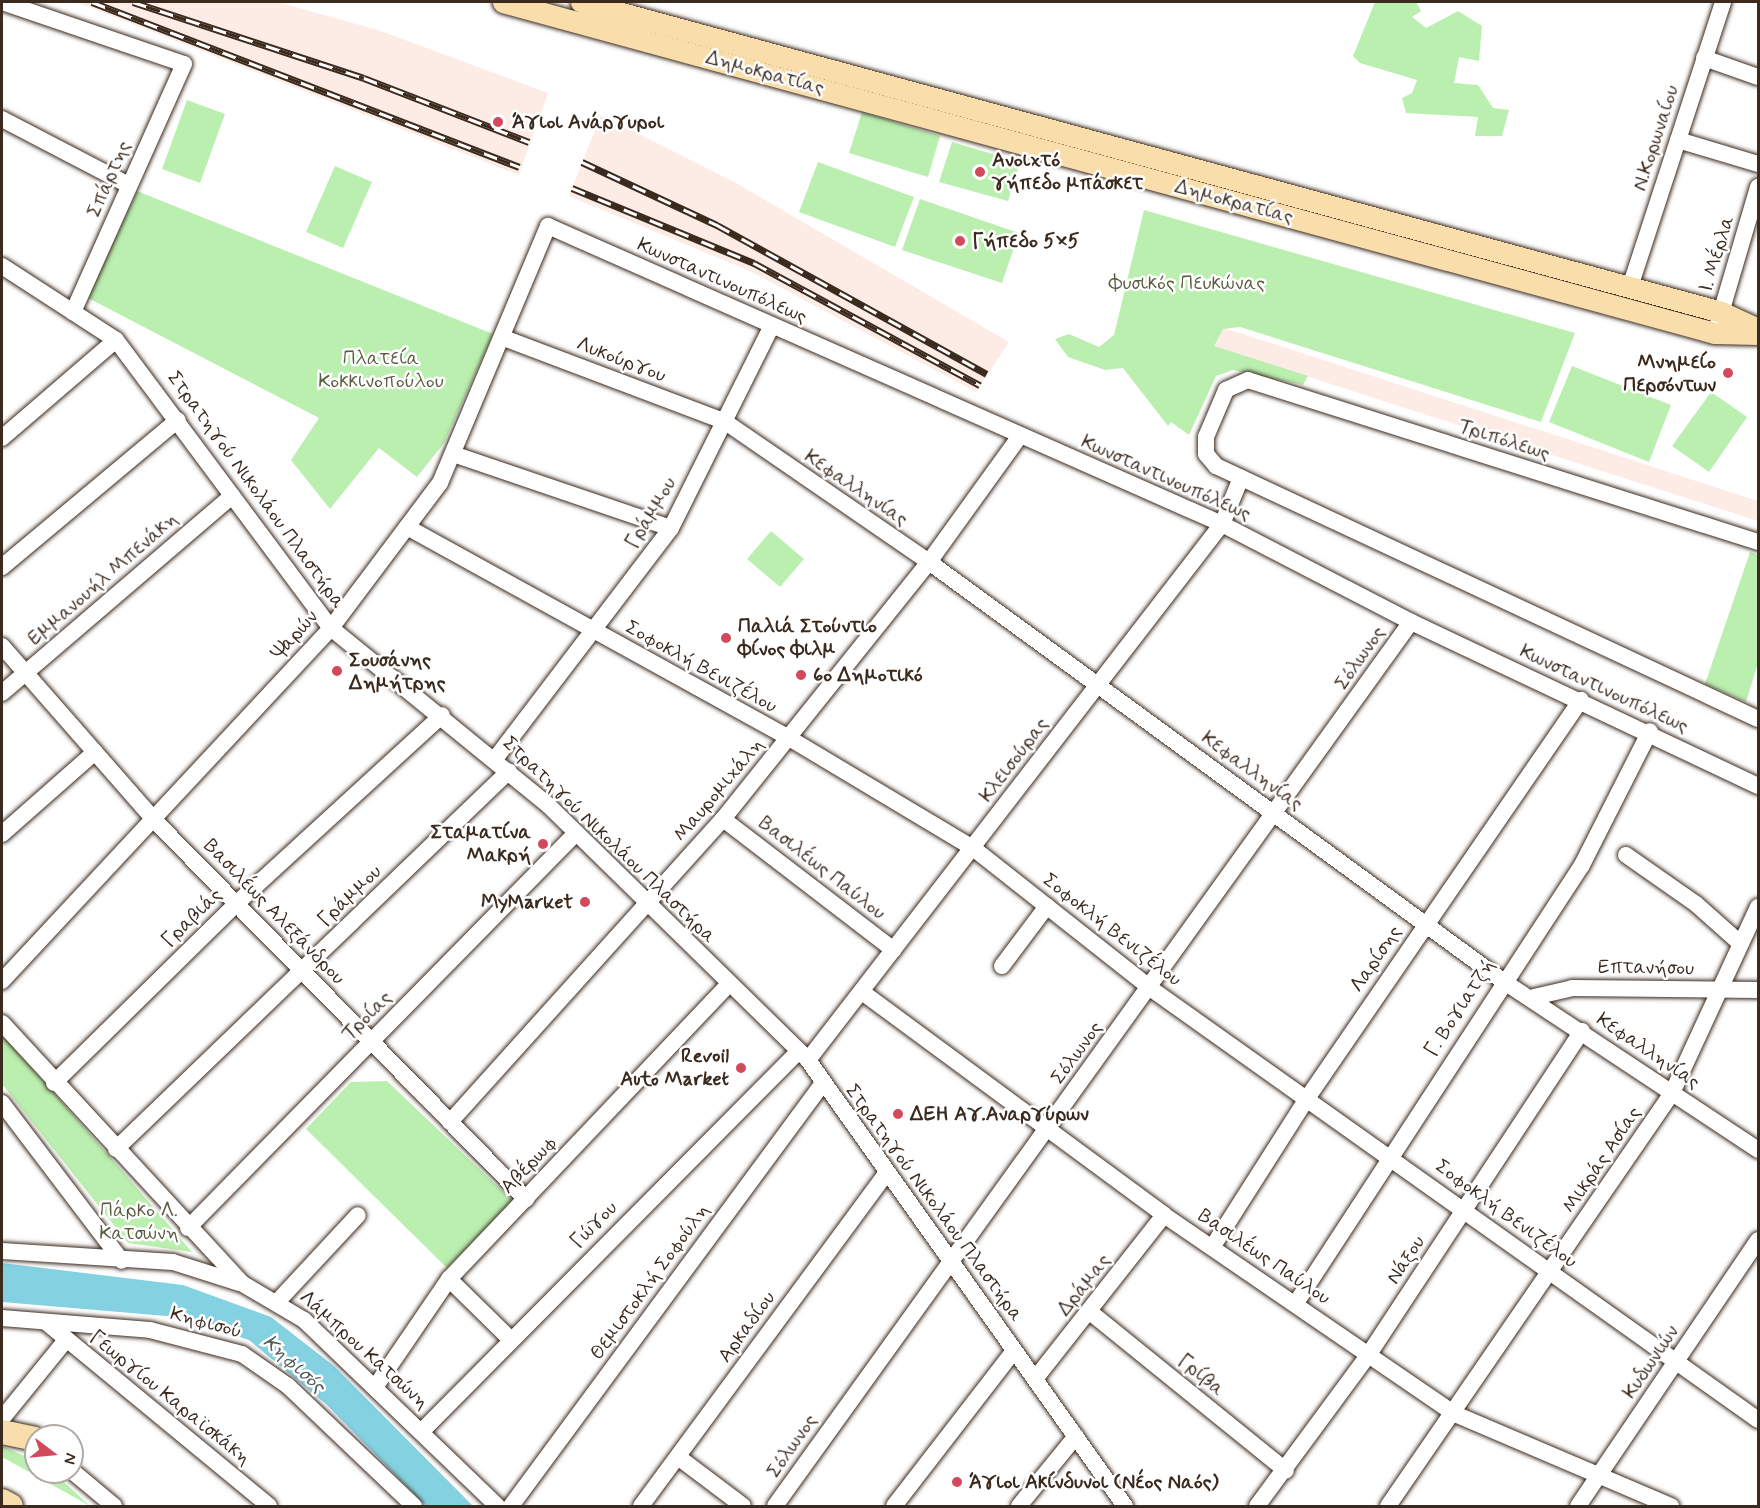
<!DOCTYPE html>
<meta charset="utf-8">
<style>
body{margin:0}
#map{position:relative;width:1760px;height:1508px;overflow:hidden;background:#fff;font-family:Mynerve,sans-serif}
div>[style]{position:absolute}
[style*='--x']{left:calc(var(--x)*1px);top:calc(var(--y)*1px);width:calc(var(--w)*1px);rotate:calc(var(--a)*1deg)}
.built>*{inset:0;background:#fdece6}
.green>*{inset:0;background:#baefb0}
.water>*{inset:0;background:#84d2e1}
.roads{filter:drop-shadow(0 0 2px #3b2a1e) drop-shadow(0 0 2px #3b2a1e)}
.minor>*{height:16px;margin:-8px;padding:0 8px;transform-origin:8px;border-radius:8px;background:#fff}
.major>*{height:21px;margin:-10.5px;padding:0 10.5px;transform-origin:10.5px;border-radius:10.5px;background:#f9deab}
.highway>*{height:24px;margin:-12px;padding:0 12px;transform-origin:12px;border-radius:12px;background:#f9deab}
.rail>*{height:7px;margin-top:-3.5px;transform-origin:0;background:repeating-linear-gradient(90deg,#fff 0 14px,#3b2a1e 0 28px);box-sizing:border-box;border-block:2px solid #3b2a1e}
.dots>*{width:16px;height:16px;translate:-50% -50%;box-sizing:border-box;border:3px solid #fff;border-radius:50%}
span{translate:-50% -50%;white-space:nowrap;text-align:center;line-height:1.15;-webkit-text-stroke:5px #fff;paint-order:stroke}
.street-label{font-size:20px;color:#3b2a1e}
.poi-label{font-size:20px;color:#3b2a1e;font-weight:700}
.left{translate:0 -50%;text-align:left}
.right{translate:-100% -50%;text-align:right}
.park-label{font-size:20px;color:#5b5b42}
.water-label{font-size:21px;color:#515c58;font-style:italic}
.frame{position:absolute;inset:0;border:3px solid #3b2a1e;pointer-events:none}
.north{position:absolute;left:24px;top:1424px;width:60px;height:60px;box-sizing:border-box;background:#fff;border:2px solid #b1aaa5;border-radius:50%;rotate:106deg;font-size:16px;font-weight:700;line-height:24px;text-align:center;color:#3b2a1e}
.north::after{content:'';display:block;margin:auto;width:21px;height:27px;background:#d1495b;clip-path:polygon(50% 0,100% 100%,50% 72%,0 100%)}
</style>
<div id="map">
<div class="built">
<i style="clip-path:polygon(76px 2px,278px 2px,381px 31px,548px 93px,519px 175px)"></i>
<i style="clip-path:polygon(601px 115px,736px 183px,1009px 342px,976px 392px,750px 271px,569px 196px)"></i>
<i style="clip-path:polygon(1166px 309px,1758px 501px,1758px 521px,1159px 329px)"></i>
</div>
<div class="green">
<i style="clip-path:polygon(1375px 2px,1416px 2px,1421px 11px,1412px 17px,1426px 28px,1458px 11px,1482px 26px,1479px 61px,1459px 57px,1454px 83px,1478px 85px,1493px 108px,1509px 110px,1502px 136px,1475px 136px,1478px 117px,1406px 113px,1402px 98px,1412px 93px,1417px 80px,1360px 63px,1353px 56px)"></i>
<i style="clip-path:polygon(187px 100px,225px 114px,200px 183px,162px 169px)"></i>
<i style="clip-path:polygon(862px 112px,940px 136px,928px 177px,849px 153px)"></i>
<i style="clip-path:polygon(952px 142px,1020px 162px,1008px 201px,939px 182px)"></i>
<i style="clip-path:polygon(818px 162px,914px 197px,895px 247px,799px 212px)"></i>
<i style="clip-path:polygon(335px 166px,372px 182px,343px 248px,306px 232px)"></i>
<i style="clip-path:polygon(137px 191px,493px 334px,444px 443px,417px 477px,379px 448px,330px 509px,291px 460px,319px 418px,88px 298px)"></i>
<i style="clip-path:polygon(920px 199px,1019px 233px,1002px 283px,902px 250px)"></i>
<i style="clip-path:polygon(1144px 210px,1575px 333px,1541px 422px,1240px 327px,1223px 329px,1214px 346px,1308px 376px,1303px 385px,1233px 370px,1216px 376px,1189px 435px,1171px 422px,1168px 426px,1123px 368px,1105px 370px,1068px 357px,1055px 339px,1069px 334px,1099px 347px,1114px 335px)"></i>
<i style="clip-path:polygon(1572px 366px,1671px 405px,1649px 462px,1549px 422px)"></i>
<i style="clip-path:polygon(1711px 392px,1747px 417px,1709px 472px,1672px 446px)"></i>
<i style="clip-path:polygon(771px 531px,804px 559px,780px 587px,747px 559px)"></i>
<i style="clip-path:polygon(1750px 552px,1758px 555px,1758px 663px,1746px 702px,1705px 684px)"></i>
<i style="clip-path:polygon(2px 1034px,117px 1165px,192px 1252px,128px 1243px,2px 1084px)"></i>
<i style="clip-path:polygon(387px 1081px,513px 1201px,447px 1268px,306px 1129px,351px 1082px)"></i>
<i style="clip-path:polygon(2px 1446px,36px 1461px,36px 1472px,53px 1472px,90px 1506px,2px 1457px)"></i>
</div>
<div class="water">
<i style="clip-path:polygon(2px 1263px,183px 1285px,271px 1317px,334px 1366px,473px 1506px,426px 1506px,326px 1404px,249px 1340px,178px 1317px,2px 1302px)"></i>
</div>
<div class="roads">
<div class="minor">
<i style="--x:2;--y:2;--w:192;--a:18.8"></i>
<i style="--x:184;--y:64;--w:272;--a:114.1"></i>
<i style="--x:1704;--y:58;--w:57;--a:19.4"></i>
<i style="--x:2;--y:119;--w:143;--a:27.5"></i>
<i style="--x:1678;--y:140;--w:84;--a:16.7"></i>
<i style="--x:2;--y:266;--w:136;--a:33"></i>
<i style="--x:116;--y:340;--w:359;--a:53.3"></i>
<i style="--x:331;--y:628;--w:280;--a:39.2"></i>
<i style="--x:548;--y:805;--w:364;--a:44.4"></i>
<i style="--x:808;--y:1060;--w:547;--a:54.6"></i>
<i style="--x:1630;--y:287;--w:300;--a:-71.9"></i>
<i style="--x:1718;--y:323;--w:142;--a:-73.6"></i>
<i style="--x:504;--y:338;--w:235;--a:20.7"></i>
<i style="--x:724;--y:421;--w:249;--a:34.5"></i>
<i style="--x:929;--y:562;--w:711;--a:36.13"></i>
<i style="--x:1503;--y:981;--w:306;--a:33.5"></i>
<i style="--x:2;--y:438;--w:150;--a:-40.7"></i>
<i style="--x:456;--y:455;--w:227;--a:18.8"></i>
<i style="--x:407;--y:527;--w:436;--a:28.9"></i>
<i style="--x:789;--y:738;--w:214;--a:30.9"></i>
<i style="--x:973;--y:848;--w:226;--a:38.3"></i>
<i style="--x:1150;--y:988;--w:746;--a:35.39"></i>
<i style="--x:1758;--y:542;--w:535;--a:-162.38"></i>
<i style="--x:1248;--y:380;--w:24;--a:156"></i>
<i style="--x:1226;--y:390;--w:51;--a:113.1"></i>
<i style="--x:1206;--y:437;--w:17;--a:90"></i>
<i style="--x:1206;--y:454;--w:16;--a:50"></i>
<i style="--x:1216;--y:466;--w:598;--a:25.02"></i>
<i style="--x:2;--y:567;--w:229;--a:-39.9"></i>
<i style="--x:2;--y:646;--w:232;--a:48.8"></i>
<i style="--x:155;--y:821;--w:530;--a:45.54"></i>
<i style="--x:2;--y:693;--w:303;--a:-40.6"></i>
<i style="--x:495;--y:759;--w:290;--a:-52.7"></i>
<i style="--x:671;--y:528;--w:225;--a:-63.5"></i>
<i style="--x:723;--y:819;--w:215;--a:37.5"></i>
<i style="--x:2;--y:834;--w:124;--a:-41.4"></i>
<i style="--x:1626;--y:855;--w:85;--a:35"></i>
<i style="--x:1696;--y:904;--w:59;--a:41.6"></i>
<i style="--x:1002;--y:966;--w:75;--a:-53.1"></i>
<i style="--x:2;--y:981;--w:483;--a:-47"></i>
<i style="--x:331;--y:628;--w:181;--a:-53.1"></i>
<i style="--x:440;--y:483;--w:279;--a:-67.2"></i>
<i style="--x:548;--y:226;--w:737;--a:23.85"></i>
<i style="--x:1222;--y:524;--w:213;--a:27.4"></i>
<i style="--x:1411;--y:622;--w:384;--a:25.3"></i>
<i style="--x:862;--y:992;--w:375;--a:36.4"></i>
<i style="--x:1164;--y:1215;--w:353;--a:34.4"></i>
<i style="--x:1455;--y:1414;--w:235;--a:23.1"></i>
<i style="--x:1534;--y:997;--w:39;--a:-13"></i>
<i style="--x:1572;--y:988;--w:186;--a:0.6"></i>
<i style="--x:2;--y:1023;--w:355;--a:47.3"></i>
<i style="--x:243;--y:1284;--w:71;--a:30.5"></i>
<i style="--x:304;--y:1320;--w:268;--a:43.9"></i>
<i style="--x:808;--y:1060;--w:677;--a:-52.32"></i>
<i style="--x:1222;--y:524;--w:50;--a:-67.6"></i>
<i style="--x:54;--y:1083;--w:257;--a:-44.5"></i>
<i style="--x:237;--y:903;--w:278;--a:-42.5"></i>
<i style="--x:2;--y:1103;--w:198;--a:52.8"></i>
<i style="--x:450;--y:1122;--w:408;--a:-48"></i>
<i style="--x:723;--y:819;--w:329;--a:-51.3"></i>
<i style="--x:929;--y:562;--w:154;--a:-54.2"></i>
<i style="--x:116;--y:1149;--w:545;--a:-43.89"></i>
<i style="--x:188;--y:1228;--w:554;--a:-45.51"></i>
<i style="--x:1213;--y:1246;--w:177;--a:-57.5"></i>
<i style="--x:1308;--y:1097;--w:482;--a:-55.5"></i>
<i style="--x:2;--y:1251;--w:171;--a:3.7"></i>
<i style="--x:173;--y:1262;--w:69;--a:17.7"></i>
<i style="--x:449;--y:1279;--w:86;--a:44.5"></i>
<i style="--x:278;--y:1301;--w:117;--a:-47.1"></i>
<i style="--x:1296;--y:1303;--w:523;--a:-56.86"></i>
<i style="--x:1582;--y:865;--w:150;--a:-63.1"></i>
<i style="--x:1090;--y:1312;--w:252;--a:39"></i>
<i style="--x:2;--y:1318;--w:148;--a:4.6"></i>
<i style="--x:150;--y:1330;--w:95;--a:14.6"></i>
<i style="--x:242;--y:1354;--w:56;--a:34.8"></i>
<i style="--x:288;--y:1386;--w:174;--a:43.6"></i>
<i style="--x:46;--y:1322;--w:289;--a:39.5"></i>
<i style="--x:1035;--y:1379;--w:209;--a:-51.8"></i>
<i style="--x:376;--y:1386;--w:130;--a:-55.7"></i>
<i style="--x:449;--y:1279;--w:405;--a:-46.5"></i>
<i style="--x:5;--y:1415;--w:97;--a:-50.9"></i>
<i style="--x:422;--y:1431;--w:535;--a:-45.23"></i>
<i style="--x:678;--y:1457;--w:81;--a:37"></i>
<i style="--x:72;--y:1471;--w:55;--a:39.8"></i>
<i style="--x:511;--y:1506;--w:526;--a:-53.59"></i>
<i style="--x:641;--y:1506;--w:415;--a:-53.6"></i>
<i style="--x:775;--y:1506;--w:1089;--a:-54.27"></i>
<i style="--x:894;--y:1506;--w:196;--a:-52.3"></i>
<i style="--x:1019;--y:1506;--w:90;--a:-50.8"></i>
<i style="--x:1257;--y:1506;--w:189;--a:-53.6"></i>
<i style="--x:1369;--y:1354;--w:387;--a:-56.6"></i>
<i style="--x:1388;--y:1506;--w:501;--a:-55.49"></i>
<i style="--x:1672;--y:1093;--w:205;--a:-65.2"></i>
<i style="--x:1578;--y:1506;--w:321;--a:-55.9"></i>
</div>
<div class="major">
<i style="--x:503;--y:2;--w:1256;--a:15.28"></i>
<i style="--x:1715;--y:333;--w:43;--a:1.3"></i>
<i style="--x:581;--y:2;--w:1181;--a:15.21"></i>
<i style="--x:1721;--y:312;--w:41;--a:24.7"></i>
</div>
<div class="highway">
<i style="--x:2;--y:1432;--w:33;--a:12"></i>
<i style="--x:2;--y:1501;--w:10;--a:29"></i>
</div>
</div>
<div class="rail">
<i style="--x:92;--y:2;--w:458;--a:21.1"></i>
<i style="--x:133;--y:2;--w:243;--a:18.2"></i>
<i style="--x:364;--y:78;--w:177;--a:21.2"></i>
<i style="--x:582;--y:162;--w:149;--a:25"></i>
<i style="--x:717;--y:225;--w:308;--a:28.9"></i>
<i style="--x:572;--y:188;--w:197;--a:22.4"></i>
<i style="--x:754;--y:263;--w:257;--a:28.4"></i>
</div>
<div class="dots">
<i style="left:498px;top:122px;background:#d1495b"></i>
<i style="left:980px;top:172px;background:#d1495b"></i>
<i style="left:960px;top:241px;background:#d1495b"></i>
<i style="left:1728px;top:373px;background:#d1495b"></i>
<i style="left:726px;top:638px;background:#d1495b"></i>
<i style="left:337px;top:671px;background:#d1495b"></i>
<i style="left:801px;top:675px;background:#d1495b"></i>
<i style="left:543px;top:844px;background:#d1495b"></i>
<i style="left:585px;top:902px;background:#d1495b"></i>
<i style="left:741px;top:1068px;background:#d1495b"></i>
<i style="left:898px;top:1114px;background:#d1495b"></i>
<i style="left:957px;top:1482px;background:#d1495b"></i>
</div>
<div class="street-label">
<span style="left:765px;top:73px;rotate:15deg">Δημοκρατίας</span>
<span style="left:1656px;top:138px;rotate:-72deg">Ν.Κορωναίου</span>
<span style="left:109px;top:179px;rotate:-66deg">Σπάρτης</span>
<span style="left:1234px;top:202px;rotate:15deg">Δημοκρατίας</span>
<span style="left:1717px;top:254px;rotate:-73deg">Ι. Μέρλα</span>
<span style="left:722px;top:281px;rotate:24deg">Κωνσταντινουπόλεως</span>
<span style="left:621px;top:360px;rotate:21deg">Λυκούργου</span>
<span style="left:1504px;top:440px;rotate:18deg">Τριπόλεως</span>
<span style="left:1166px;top:478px;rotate:24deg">Κωνσταντινουπόλεως</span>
<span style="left:856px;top:488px;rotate:34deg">Κεφαλληνίας</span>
<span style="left:256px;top:490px;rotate:54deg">Στρατηγού Νικολάου Πλαστήρα</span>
<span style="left:651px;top:513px;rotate:-59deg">Γράμμου</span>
<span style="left:103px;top:579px;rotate:-41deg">Εμμανουήλ Μπενάκη</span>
<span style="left:295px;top:635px;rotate:-48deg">Ψαρών</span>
<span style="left:1360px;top:658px;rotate:-55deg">Σόλωνος</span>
<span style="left:701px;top:667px;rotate:29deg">Σοφοκλή Βενιζέλου</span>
<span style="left:1604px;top:689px;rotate:25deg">Κωνσταντινουπόλεως</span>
<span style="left:1014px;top:760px;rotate:-53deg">Κλεισούρας</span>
<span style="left:1252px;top:771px;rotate:36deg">Κεφαλληνίας</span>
<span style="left:719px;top:790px;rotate:-50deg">Μαυρομιχάλη</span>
<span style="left:609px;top:840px;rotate:44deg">Στρατηγού Νικολάου Πλαστήρα</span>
<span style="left:822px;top:868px;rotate:38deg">Βασιλέως Παύλου</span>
<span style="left:350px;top:896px;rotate:-44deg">Γράμμου</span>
<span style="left:274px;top:912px;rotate:46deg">Βασιλέως Αλεξάνδρου</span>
<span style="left:192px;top:918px;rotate:-44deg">Γραβιάς</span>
<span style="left:1112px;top:930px;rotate:38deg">Σοφοκλή Βενιζέλου</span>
<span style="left:1376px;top:959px;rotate:-56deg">Λαρίσης</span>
<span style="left:1646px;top:968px;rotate:1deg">Επτανήσου</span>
<span style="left:1460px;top:1008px;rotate:-57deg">Γ. Βογιατζή</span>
<span style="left:367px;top:1016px;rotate:-45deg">Τροίας</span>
<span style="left:1648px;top:1051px;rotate:34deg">Κεφαλληνίας</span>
<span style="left:1077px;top:1053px;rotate:-54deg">Σόλωνος</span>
<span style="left:1602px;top:1160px;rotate:-56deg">Μικράς Ασίας</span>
<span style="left:529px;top:1165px;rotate:-46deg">Αβέρωφ</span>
<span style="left:934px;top:1203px;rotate:54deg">Στρατηγού Νικολάου Πλαστήρα</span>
<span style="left:1506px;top:1214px;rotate:36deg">Σοφοκλή Βενιζέλου</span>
<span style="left:594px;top:1225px;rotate:-45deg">Γώγου</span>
<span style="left:1264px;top:1257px;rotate:34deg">Βασιλέως Παύλου</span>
<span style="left:1406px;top:1260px;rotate:-57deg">Νάξου</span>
<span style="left:650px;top:1282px;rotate:-54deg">Θεμιστοκλή Σοφούλη</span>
<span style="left:1084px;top:1285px;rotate:-52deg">Δράμας</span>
<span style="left:206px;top:1323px;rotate:15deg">Κηφισού</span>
<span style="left:747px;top:1327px;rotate:-54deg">Αρκαδίου</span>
<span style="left:364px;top:1350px;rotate:42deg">Λάμπρου Κατσώνη</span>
<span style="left:1651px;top:1362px;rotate:-56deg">Κυδωνιών</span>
<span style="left:1201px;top:1375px;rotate:39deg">Γρίβα</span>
<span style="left:170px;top:1398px;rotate:39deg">Γεωργίου Καραϊσκάκη</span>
<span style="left:792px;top:1446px;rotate:-55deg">Σόλωνος</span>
</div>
<div class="poi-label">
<span class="left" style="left:512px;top:122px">Άγιοι Ανάργυροι</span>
<span class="left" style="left:992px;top:172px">Ανοιχτό<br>γήπεδο μπάσκετ</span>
<span class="left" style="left:972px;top:241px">Γήπεδο 5×5</span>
<span class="right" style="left:1716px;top:374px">Μνημείο<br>Περσόντων</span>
<span class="left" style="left:738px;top:638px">Παλιά Στούντιο<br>Φίνος Φιλμ</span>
<span class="left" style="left:349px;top:672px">Σουσάνης<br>Δημήτρης</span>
<span class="left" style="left:813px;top:675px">6ο Δημοτικό</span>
<span class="right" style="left:531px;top:844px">Σταματίνα<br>Μακρή</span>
<span class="right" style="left:573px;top:902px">MyMarket</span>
<span class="right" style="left:729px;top:1068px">Revoil<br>Auto Market</span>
<span class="left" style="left:910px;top:1114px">ΔΕΗ Αγ.Αναργύρων</span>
<span class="left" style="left:969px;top:1482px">Άγιοι Ακίνδυνοι (Νέος Ναός)</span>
</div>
<div class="park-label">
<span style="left:1187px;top:283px">Φυσικός Πευκώνας</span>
<span style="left:381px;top:370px">Πλατεία<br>Κοκκινοπούλου</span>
<span style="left:139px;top:1222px">Πάρκο Λ.<br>Κατσώνη</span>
</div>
<div class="water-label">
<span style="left:294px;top:1364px;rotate:42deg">Κηφισός</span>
</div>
<div class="frame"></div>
<div class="north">N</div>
</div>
